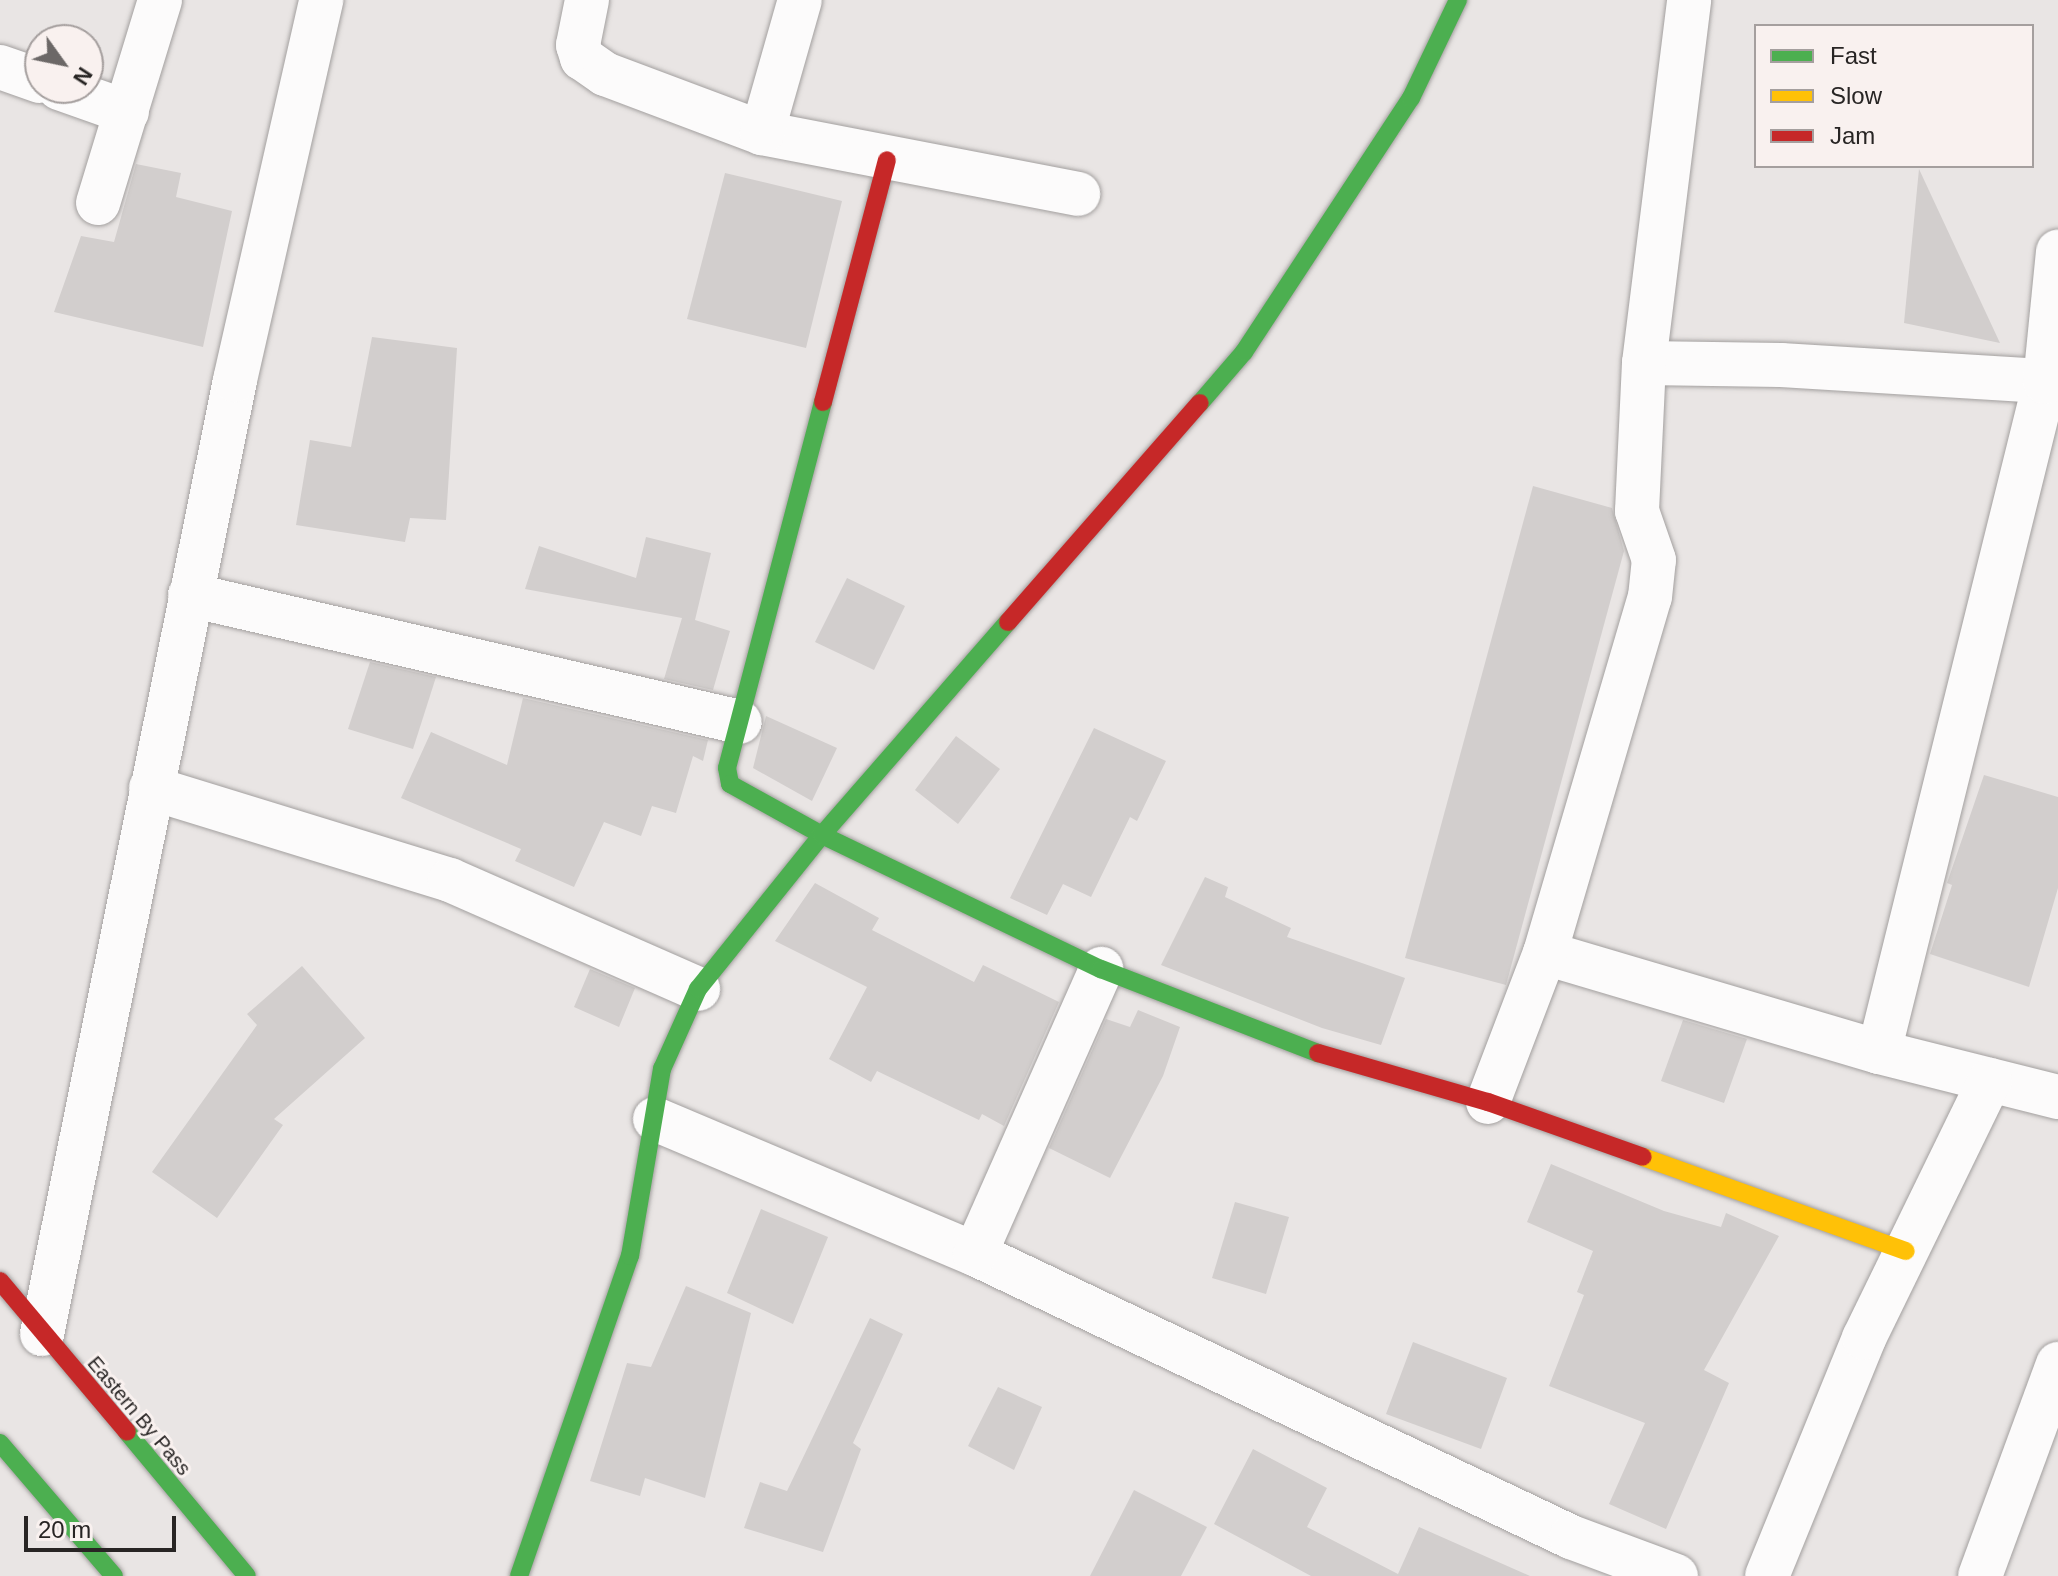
<!DOCTYPE html>
<style>
body{margin:0}
#map{position:relative;width:2058px;height:1576px;overflow:hidden;background:#e9e5e4;font-family:Helvetica,sans-serif}
div>[style]{position:absolute}
[style*='--x']{left:calc(var(--x)*1px);top:calc(var(--y)*1px);width:calc(var(--w)*1px);rotate:calc(var(--a)*1deg)}
.building>*{inset:0;background:#d2cecd}
.roads{filter:drop-shadow(0 0 2px #a3a09f) drop-shadow(0 0 2px #a3a09f)}
.street>*{height:44px;margin:-22px;padding:0 22px;transform-origin:22px;border-radius:22px;background:#fcfbfb}
.fast>*{height:18px;margin:-9px;padding:0 9px;transform-origin:9px;border-radius:9px;background:#4caf50}
.slow>*{height:18px;margin:-9px;padding:0 9px;transform-origin:9px;border-radius:9px;background:#ffc107}
.jam>*{height:18px;margin:-9px;padding:0 9px;transform-origin:9px;border-radius:9px;background:#c62828}
span{translate:-50% -50%;white-space:nowrap;text-align:center;line-height:1.15;-webkit-text-stroke:6px #f9f1ef;paint-order:stroke}
.street-label{font-size:20px;color:#282524}
.legend{position:absolute;left:1754px;top:24px;width:280px;height:144px;box-sizing:border-box;background:#f9f1ef;border:2px solid #a59f9e;margin:0;padding:10px 14px;list-style:none;font-size:24px;color:#282524}
.legend li{display:flex;align-items:center;gap:16px;height:40px}
.legend b{width:40px;border:2px solid #a59f9e}
.north{position:absolute;left:24px;top:24px;width:80px;height:80px;box-sizing:border-box;background:#f9f1ef;border:2px solid #a59f9e;border-radius:50%;rotate:123deg;font-size:22px;font-weight:700;line-height:32px;text-align:center;color:#282524}
.north::after{content:'';display:block;margin:auto;width:28px;height:36px;background:#6c6867;clip-path:polygon(50% 0,100% 100%,50% 72%,0 100%)}
.scale{position:absolute;left:24px;top:1516px;width:152px;height:36px;box-sizing:border-box;border:4px solid #282524;border-top:0;padding-left:10px;font-size:24px;line-height:28px;white-space:nowrap;color:#282524;-webkit-text-stroke:6px #f9f1ef;paint-order:stroke}
</style>
<div id="map">
<div class="building">
<i style="clip-path:polygon(136px 164px,181px 173px,176px 197px,232px 211px,203px 347px,54px 312px,81px 236px,114px 242px)"></i>
<i style="clip-path:polygon(1919px 169px,2000px 343px,1904px 323px)"></i>
<i style="clip-path:polygon(725px 173px,842px 201px,806px 348px,687px 319px)"></i>
<i style="clip-path:polygon(372px 337px,457px 348px,446px 520px,410px 518px,405px 542px,296px 525px,310px 440px,351px 447px)"></i>
<i style="clip-path:polygon(1533px 486px,1612px 508px,1624px 551px,1506px 985px,1405px 958px)"></i>
<i style="clip-path:polygon(646px 537px,711px 553px,695px 620px,730px 631px,713px 690px,664px 679px,682px 618px,525px 589px,539px 546px,636px 578px)"></i>
<i style="clip-path:polygon(847px 578px,905px 606px,874px 670px,815px 642px)"></i>
<i style="clip-path:polygon(370px 662px,436px 677px,413px 749px,348px 729px)"></i>
<i style="clip-path:polygon(523px 698px,708px 740px,703px 761px,693px 756px,676px 813px,652px 806px,641px 836px,604px 822px,574px 887px,515px 861px,521px 849px,401px 798px,431px 732px,507px 765px)"></i>
<i style="clip-path:polygon(766px 716px,837px 748px,812px 801px,753px 768px)"></i>
<i style="clip-path:polygon(1094px 728px,1166px 761px,1137px 821px,1130px 817px,1091px 897px,1063px 884px,1047px 915px,1010px 898px)"></i>
<i style="clip-path:polygon(956px 736px,1000px 769px,958px 824px,915px 790px)"></i>
<i style="clip-path:polygon(1984px 775px,2058px 797px,2058px 888px,2029px 987px,1930px 954px,1952px 885px,1947px 883px)"></i>
<i style="clip-path:polygon(1205px 877px,1228px 887px,1225px 897px,1291px 928px,1287px 937px,1405px 978px,1381px 1045px,1322px 1028px,1161px 965px)"></i>
<i style="clip-path:polygon(815px 883px,879px 918px,872px 930px,974px 982px,983px 965px,1059px 1002px,1004px 1126px,982px 1114px,979px 1120px,877px 1071px,871px 1082px,829px 1059px,867px 987px,775px 941px)"></i>
<i style="clip-path:polygon(302px 966px,365px 1038px,274px 1119px,283px 1125px,217px 1218px,152px 1172px,257px 1025px,247px 1014px)"></i>
<i style="clip-path:polygon(590px 969px,635px 988px,619px 1027px,574px 1007px)"></i>
<i style="clip-path:polygon(1138px 1010px,1180px 1027px,1163px 1076px,1110px 1178px,1049px 1148px,1106px 1019px,1130px 1027px)"></i>
<i style="clip-path:polygon(1683px 1020px,1747px 1039px,1724px 1103px,1661px 1081px)"></i>
<i style="clip-path:polygon(1551px 1164px,1664px 1211px,1721px 1227px,1726px 1213px,1779px 1236px,1704px 1370px,1729px 1383px,1666px 1529px,1609px 1504px,1645px 1423px,1549px 1386px,1584px 1295px,1577px 1292px,1593px 1251px,1527px 1222px)"></i>
<i style="clip-path:polygon(1235px 1202px,1289px 1217px,1266px 1294px,1212px 1278px)"></i>
<i style="clip-path:polygon(761px 1209px,828px 1237px,793px 1324px,727px 1293px)"></i>
<i style="clip-path:polygon(686px 1286px,751px 1313px,705px 1498px,645px 1478px,640px 1496px,590px 1481px,627px 1363px,651px 1367px)"></i>
<i style="clip-path:polygon(870px 1318px,903px 1334px,853px 1443px,861px 1449px,823px 1552px,744px 1528px,760px 1482px,787px 1491px)"></i>
<i style="clip-path:polygon(1413px 1342px,1507px 1378px,1481px 1449px,1386px 1414px)"></i>
<i style="clip-path:polygon(998px 1387px,1042px 1407px,1014px 1470px,968px 1446px)"></i>
<i style="clip-path:polygon(1253px 1449px,1327px 1488px,1307px 1527px,1398px 1574px,1419px 1527px,1530px 1576px,1311px 1576px,1214px 1524px)"></i>
<i style="clip-path:polygon(1134px 1490px,1207px 1527px,1181px 1576px,1090px 1576px)"></i>
</div>
<div class="roads">
<div class="street">
<i style="--x:587;--y:0;--w:46;--a:101.3"></i>
<i style="--x:578;--y:45;--w:14;--a:73"></i>
<i style="--x:582;--y:58;--w:28;--a:35"></i>
<i style="--x:605;--y:74;--w:168;--a:20.6"></i>
<i style="--x:762;--y:133;--w:322;--a:10.9"></i>
<i style="--x:0;--y:67;--w:42;--a:19.3"></i>
<i style="--x:59;--y:88;--w:72;--a:19.4"></i>
<i style="--x:762;--y:133;--w:138;--a:-74.1"></i>
<i style="--x:98;--y:203;--w:212;--a:-73"></i>
<i style="--x:1644;--y:363;--w:137;--a:0.8"></i>
<i style="--x:1781;--y:365;--w:278;--a:3.5"></i>
<i style="--x:190;--y:595;--w:564;--a:13"></i>
<i style="--x:151;--y:788;--w:313;--a:17.1"></i>
<i style="--x:450;--y:880;--w:271;--a:23.7"></i>
<i style="--x:1545;--y:953;--w:348;--a:16.5"></i>
<i style="--x:1879;--y:1052;--w:185;--a:14.1"></i>
<i style="--x:1879;--y:1052;--w:690;--a:-76.08"></i>
<i style="--x:2045;--y:382;--w:131;--a:-84.3"></i>
<i style="--x:1488;--y:1102;--w:160;--a:-69.1"></i>
<i style="--x:1545;--y:953;--w:371;--a:-73.6"></i>
<i style="--x:1650;--y:597;--w:37;--a:-84"></i>
<i style="--x:1654;--y:560;--w:52;--a:-109.1"></i>
<i style="--x:1637;--y:511;--w:148;--a:-87.3"></i>
<i style="--x:1644;--y:363;--w:366;--a:-82.9"></i>
<i style="--x:655;--y:1119;--w:347;--a:22.9"></i>
<i style="--x:975;--y:1254;--w:660;--a:25.4"></i>
<i style="--x:1571;--y:1537;--w:112;--a:20.4"></i>
<i style="--x:975;--y:1254;--w:312;--a:-66.1"></i>
<i style="--x:42;--y:1334;--w:973;--a:-78.56"></i>
<i style="--x:235;--y:380;--w:390;--a:-77.2"></i>
<i style="--x:1767;--y:1576;--w:257;--a:-67.8"></i>
<i style="--x:1864;--y:1338;--w:287;--a:-64"></i>
<i style="--x:1980;--y:1576;--w:226;--a:-69.8"></i>
</div>
<div class="fast">
<i style="--x:823;--y:402;--w:378;--a:104.7"></i>
<i style="--x:727;--y:768;--w:16;--a:79"></i>
<i style="--x:730;--y:784;--w:105;--a:29"></i>
<i style="--x:822;--y:835;--w:310;--a:25.7"></i>
<i style="--x:1101;--y:969;--w:233;--a:21.2"></i>
<i style="--x:1200;--y:403;--w:67;--a:-49.2"></i>
<i style="--x:1244;--y:352;--w:304;--a:-56.7"></i>
<i style="--x:1411;--y:98;--w:109;--a:-64.4"></i>
<i style="--x:127;--y:1432;--w:187;--a:50.2"></i>
<i style="--x:0;--y:1443;--w:175;--a:49.4"></i>
<i style="--x:519;--y:1576;--w:339;--a:-70.9"></i>
<i style="--x:630;--y:1256;--w:190;--a:-80.3"></i>
<i style="--x:662;--y:1069;--w:88;--a:-65.8"></i>
<i style="--x:698;--y:989;--w:198;--a:-51.2"></i>
<i style="--x:822;--y:835;--w:283;--a:-48.9"></i>
</div>
<div class="slow">
<i style="--x:1643;--y:1157;--w:279;--a:19.7"></i>
</div>
<div class="jam">
<i style="--x:823;--y:402;--w:250;--a:-75.2"></i>
<i style="--x:1008;--y:622;--w:291;--a:-48.8"></i>
<i style="--x:1318;--y:1053;--w:177;--a:16.1"></i>
<i style="--x:1488;--y:1102;--w:164;--a:19.5"></i>
<i style="--x:0;--y:1281;--w:197;--a:49.9"></i>
</div>
</div>
<div class="street-label">
<span style="left:139px;top:1416px;rotate:50deg">Eastern By Pass</span>
</div>
<ul class="legend">
<li><b style="height:10px;background:#4caf50"></b>Fast</li>
<li><b style="height:10px;background:#ffc107"></b>Slow</li>
<li><b style="height:10px;background:#c62828"></b>Jam</li>
</ul>
<div class="north">N</div>
<div class="scale">20 m</div>
</div>
